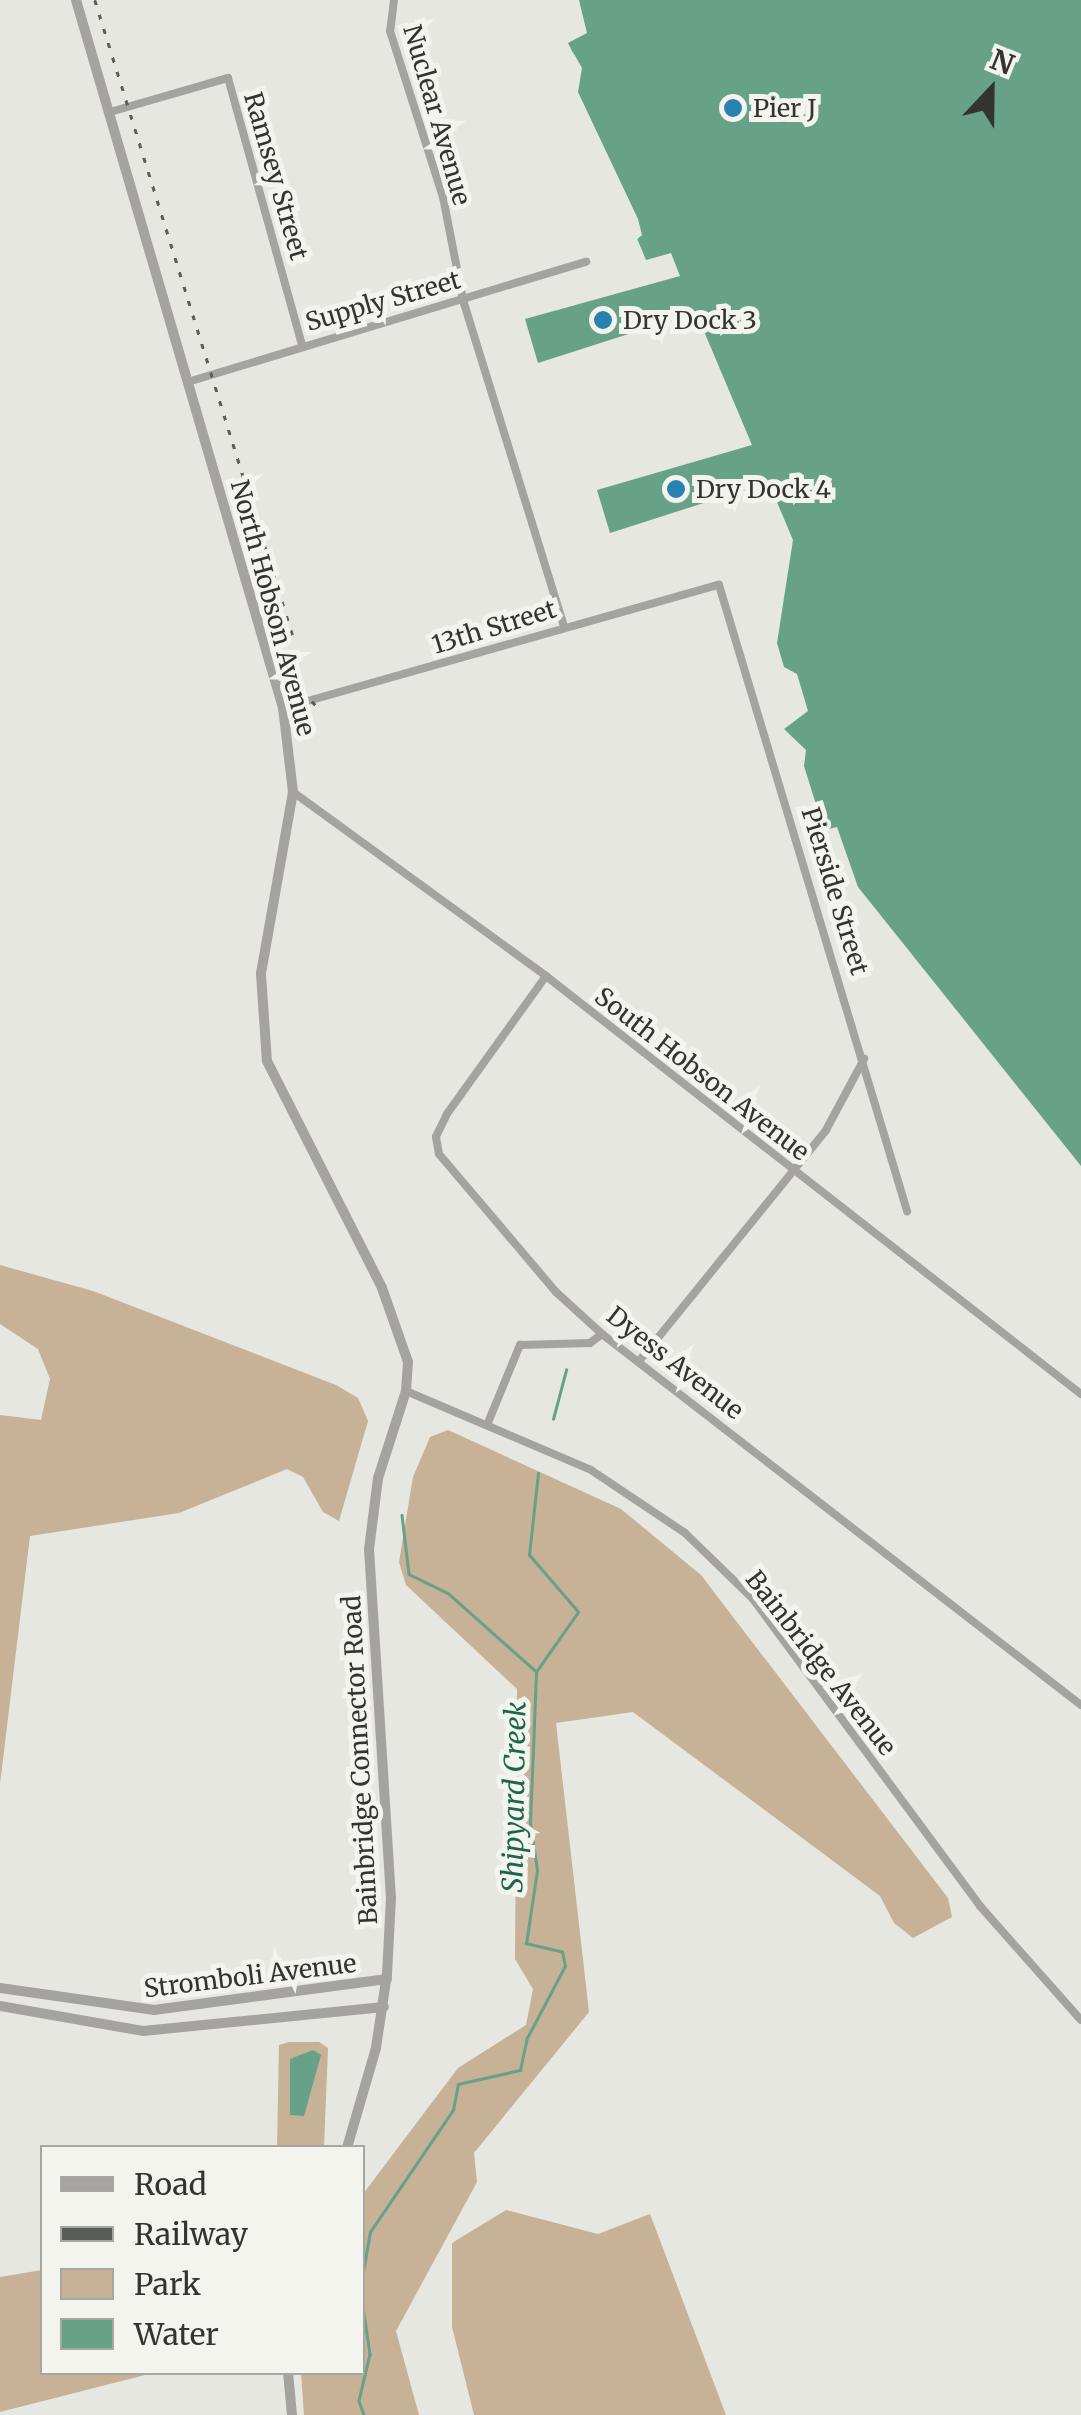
<!DOCTYPE html>
<style>
body{margin:0}
#map{position:relative;width:1081px;height:2415px;overflow:hidden;background:#e5e7e0;font-family:Merriweather,serif}
div>[style]{position:absolute}
[style*='--x']{left:calc(var(--x)*1px);top:calc(var(--y)*1px);width:calc(var(--w)*1px);rotate:calc(var(--a)*1deg)}
.green>*{inset:0;background:#c7b197}
.water>*{inset:0;background:#66a188}
.pier>*{inset:0;background:#e5e7e0}
.stream>*{height:2.5px;margin:-1.25px;padding:0 1.25px;transform-origin:1.25px;border-radius:1.25px;background:#66a188}
.minor>*{height:8px;margin:-4px;padding:0 4px;transform-origin:4px;border-radius:4px;background:#a4a3a0}
.tertiary>*{height:10px;margin:-5px;padding:0 5px;transform-origin:5px;border-radius:5px;background:#a4a3a0}
.rail>*{height:2.5px;margin-top:-1.25px;transform-origin:0;background:repeating-linear-gradient(90deg,#5b5d59 0 5px,transparent 0 15px)}
.dots>*{width:28px;height:28px;translate:-50% -50%;box-sizing:border-box;border:5px solid #f2f4ed;border-radius:50%}
span{translate:-50% -50%;white-space:nowrap;text-align:center;line-height:1.15;-webkit-text-stroke:10px #f2f4ed;paint-order:stroke}
.poi-label{font-size:25px;color:#333431}
.left{translate:0 -50%;text-align:left}
.street-label{font-size:25px;color:#333431}
.water-label{font-size:28px;color:#1c644b;font-style:italic}
.legend{position:absolute;left:40px;top:2145px;width:325px;height:230px;box-sizing:border-box;background:#f2f4ed;border:2px solid #a6a7a2;margin:0;padding:12px 18px;list-style:none;font-size:30px;color:#333431}
.legend li{display:flex;align-items:center;gap:20px;height:50px}
.legend b{width:50px;border:2px solid #a6a7a2}
.north{position:absolute;left:941px;top:40px;width:100px;height:100px;-webkit-text-stroke:8px #f2f4ed;paint-order:stroke;rotate:22deg;font-size:28px;font-weight:700;line-height:40px;text-align:center;color:#333431}
.north::after{content:'';display:block;margin:auto;width:35px;height:45px;background:#333431;clip-path:polygon(50% 0,100% 100%,50% 72%,0 100%)}
</style>
<div id="map">
<div class="green">
<i style="clip-path:polygon(0 1265px,93px 1291px,336px 1385px,358px 1398px,368px 1421px,339px 1521px,323px 1512px,303px 1477px,287px 1469px,179px 1513px,30px 1536px,0 1784px,0 1415px,41px 1420px,50px 1379px,38px 1349px,0 1324px)"></i>
<i style="clip-path:polygon(448px 1430px,621px 1509px,701px 1575px,948px 1898px,952px 1917px,913px 1938px,894px 1923px,880px 1896px,633px 1712px,556px 1723px,589px 2012px,474px 2153px,477px 2182px,396px 2331px,419px 2415px,304px 2415px,301px 2373px,362px 2372px,363px 2194px,458px 2068px,526px 2025px,533px 1989px,515px 1959px,517px 1689px,406px 1585px,399px 1562px,413px 1477px,430px 1437px)"></i>
<i style="clip-path:polygon(289px 2042px,319px 2042px,328px 2048px,324px 2147px,277px 2148px,279px 2045px)"></i>
<i style="clip-path:polygon(506px 2210px,598px 2234px,650px 2214px,726px 2415px,474px 2415px,452px 2327px,452px 2243px)"></i>
<i style="clip-path:polygon(42px 2270px,42px 2372px,153px 2373px,0 2412px,0 2277px)"></i>
</div>
<div class="water">
<i style="clip-path:polygon(579px 0,1081px 0,1081px 1166px,858px 887px,837px 827px,824px 830px,804px 766px,806px 750px,784px 729px,808px 711px,797px 674px,784px 667px,777px 643px,793px 540px,771px 488px,763px 484px,610px 533px,597px 490px,752px 445px,698px 317px,691px 314px,538px 363px,525px 319px,680px 276px,671px 253px,646px 260px,575px 89px,580px 67px,568px 43px,587px 33px)"></i>
<i style="clip-path:polygon(313px 2050px,321px 2055px,304px 2116px,290px 2115px,290px 2059px)"></i>
</div>
<div class="pier">
<i style="clip-path:polygon(573px 52px,582px 68px,578px 92px,638px 219px,642px 235px,633px 243px,571px 91px,577px 65px)"></i>
</div>
<div class="stream">
<i style="--x:553;--y:1419;--w:51;--a:-75.1"></i>
<i style="--x:402;--y:1515;--w:59;--a:83.2"></i>
<i style="--x:409;--y:1574;--w:43;--a:26"></i>
<i style="--x:448;--y:1593;--w:118;--a:41.6"></i>
<i style="--x:362;--y:2277;--w:46;--a:-79.9"></i>
<i style="--x:370;--y:2232;--w:148;--a:-55.8"></i>
<i style="--x:453;--y:2110;--w:26;--a:-79"></i>
<i style="--x:458;--y:2084;--w:64;--a:-12.7"></i>
<i style="--x:520;--y:2070;--w:33;--a:-78"></i>
<i style="--x:527;--y:2038;--w:81;--a:-62.2"></i>
<i style="--x:565;--y:1966;--w:14;--a:-102"></i>
<i style="--x:562;--y:1952;--w:37;--a:-167"></i>
<i style="--x:526;--y:1944;--w:75;--a:-81.5"></i>
<i style="--x:537;--y:1870;--w:48;--a:-98.5"></i>
<i style="--x:530;--y:1823;--w:151;--a:-87.7"></i>
<i style="--x:536;--y:1672;--w:73;--a:-55"></i>
<i style="--x:578;--y:1612;--w:75;--a:-130.7"></i>
<i style="--x:529;--y:1555;--w:82;--a:-83.7"></i>
<i style="--x:362;--y:2300;--w:55;--a:81.6"></i>
<i style="--x:370;--y:2354;--w:48;--a:103.2"></i>
<i style="--x:359;--y:2401;--w:15;--a:70"></i>
</div>
<div class="minor">
<i style="--x:394;--y:0;--w:31;--a:97"></i>
<i style="--x:390;--y:31;--w:174;--a:72.3"></i>
<i style="--x:443;--y:197;--w:105;--a:79"></i>
<i style="--x:463;--y:300;--w:341;--a:72.8"></i>
<i style="--x:110;--y:112;--w:123;--a:-16.1"></i>
<i style="--x:228;--y:78;--w:276;--a:74.5"></i>
<i style="--x:191;--y:381;--w:413;--a:-16.8"></i>
<i style="--x:283;--y:708;--w:453;--a:-15.8"></i>
<i style="--x:719;--y:585;--w:654;--a:73.28"></i>
<i style="--x:293;--y:792;--w:313;--a:36"></i>
<i style="--x:546;--y:976;--w:679;--a:38"></i>
<i style="--x:546;--y:976;--w:170;--a:125.7"></i>
<i style="--x:447;--y:1114;--w:25;--a:116"></i>
<i style="--x:436;--y:1137;--w:17;--a:80"></i>
<i style="--x:439;--y:1154;--w:181;--a:49.7"></i>
<i style="--x:556;--y:1292;--w:62;--a:42.4"></i>
<i style="--x:602;--y:1334;--w:606;--a:37.76"></i>
<i style="--x:640;--y:1360;--w:296;--a:-51"></i>
<i style="--x:826;--y:1130;--w:81;--a:-61.8"></i>
<i style="--x:406;--y:1391;--w:201;--a:23.1"></i>
<i style="--x:591;--y:1470;--w:113;--a:33.8"></i>
<i style="--x:685;--y:1533;--w:95;--a:44.1"></i>
<i style="--x:753;--y:1599;--w:382;--a:53.5"></i>
<i style="--x:980;--y:1906;--w:152;--a:48.5"></i>
<i style="--x:487;--y:1425;--w:87;--a:-67.6"></i>
<i style="--x:520;--y:1345;--w:70;--a:-1.6"></i>
<i style="--x:590;--y:1343;--w:15;--a:-37"></i>
</div>
<div class="tertiary">
<i style="--x:76;--y:0;--w:738;--a:73.7"></i>
<i style="--x:283;--y:708;--w:85;--a:83.2"></i>
<i style="--x:293;--y:792;--w:185;--a:100"></i>
<i style="--x:261;--y:974;--w:87;--a:86.1"></i>
<i style="--x:267;--y:1061;--w:254;--a:63.1"></i>
<i style="--x:382;--y:1288;--w:78;--a:70.6"></i>
<i style="--x:408;--y:1362;--w:29;--a:94"></i>
<i style="--x:406;--y:1391;--w:91;--a:107.8"></i>
<i style="--x:378;--y:1478;--w:72;--a:97.2"></i>
<i style="--x:369;--y:1549;--w:350;--a:86.4"></i>
<i style="--x:391;--y:1898;--w:76;--a:93"></i>
<i style="--x:387;--y:1974;--w:75;--a:98.5"></i>
<i style="--x:376;--y:2048;--w:104;--a:106.2"></i>
<i style="--x:0;--y:1988;--w:156;--a:8.1"></i>
<i style="--x:154;--y:2010;--w:235;--a:-7.6"></i>
<i style="--x:0;--y:2006;--w:145;--a:9.9"></i>
<i style="--x:143;--y:2031;--w:242;--a:-5.7"></i>
<i style="--x:288;--y:2372;--w:43;--a:84.7"></i>
</div>
<div class="rail">
<i style="--x:95;--y:0;--w:666;--a:72.71"></i>
<i style="--x:281;--y:623;--w:70;--a:72.6"></i>
<i style="--x:302;--y:690;--w:25;--a:48"></i>
</div>
<div class="dots">
<i style="left:733px;top:108px;background:#2882b0"></i>
<i style="left:603px;top:320px;background:#2882b0"></i>
<i style="left:676px;top:489px;background:#2882b0"></i>
</div>
<div class="poi-label">
<span class="left" style="left:753px;top:108px">Pier J</span>
<span class="left" style="left:623px;top:320px">Dry Dock 3</span>
<span class="left" style="left:696px;top:489px">Dry Dock 4</span>
</div>
<div class="street-label">
<span style="left:437px;top:115px;rotate:74deg">Nuclear Avenue</span>
<span style="left:276px;top:176px;rotate:74deg">Ramsey Street</span>
<span style="left:383px;top:301px;rotate:-16deg">Supply Street</span>
<span style="left:273px;top:608px;rotate:75deg">North Hobson Avenue</span>
<span style="left:494px;top:627px;rotate:-17deg">13th Street</span>
<span style="left:835px;top:891px;rotate:73deg">Pierside Street</span>
<span style="left:702px;top:1074px;rotate:38deg">South Hobson Avenue</span>
<span style="left:675px;top:1363px;rotate:38deg">Dyess Avenue</span>
<span style="left:821px;top:1663px;rotate:52deg">Bainbridge Avenue</span>
<span style="left:360px;top:1760px;rotate:-93deg">Bainbridge Connector Road</span>
<span style="left:250px;top:1976px;rotate:-7deg">Stromboli Avenue</span>
</div>
<div class="water-label">
<span style="left:514px;top:1797px;rotate:-89deg">Shipyard Creek</span>
</div>
<ul class="legend">
<li><b style="height:12px;background:#a4a3a0"></b>Road</li>
<li><b style="height:12px;background:#5b5d59"></b>Railway</li>
<li><b style="height:28px;background:#c7b197"></b>Park</li>
<li><b style="height:28px;background:#66a188"></b>Water</li>
</ul>
<div class="north">N</div>
</div>
